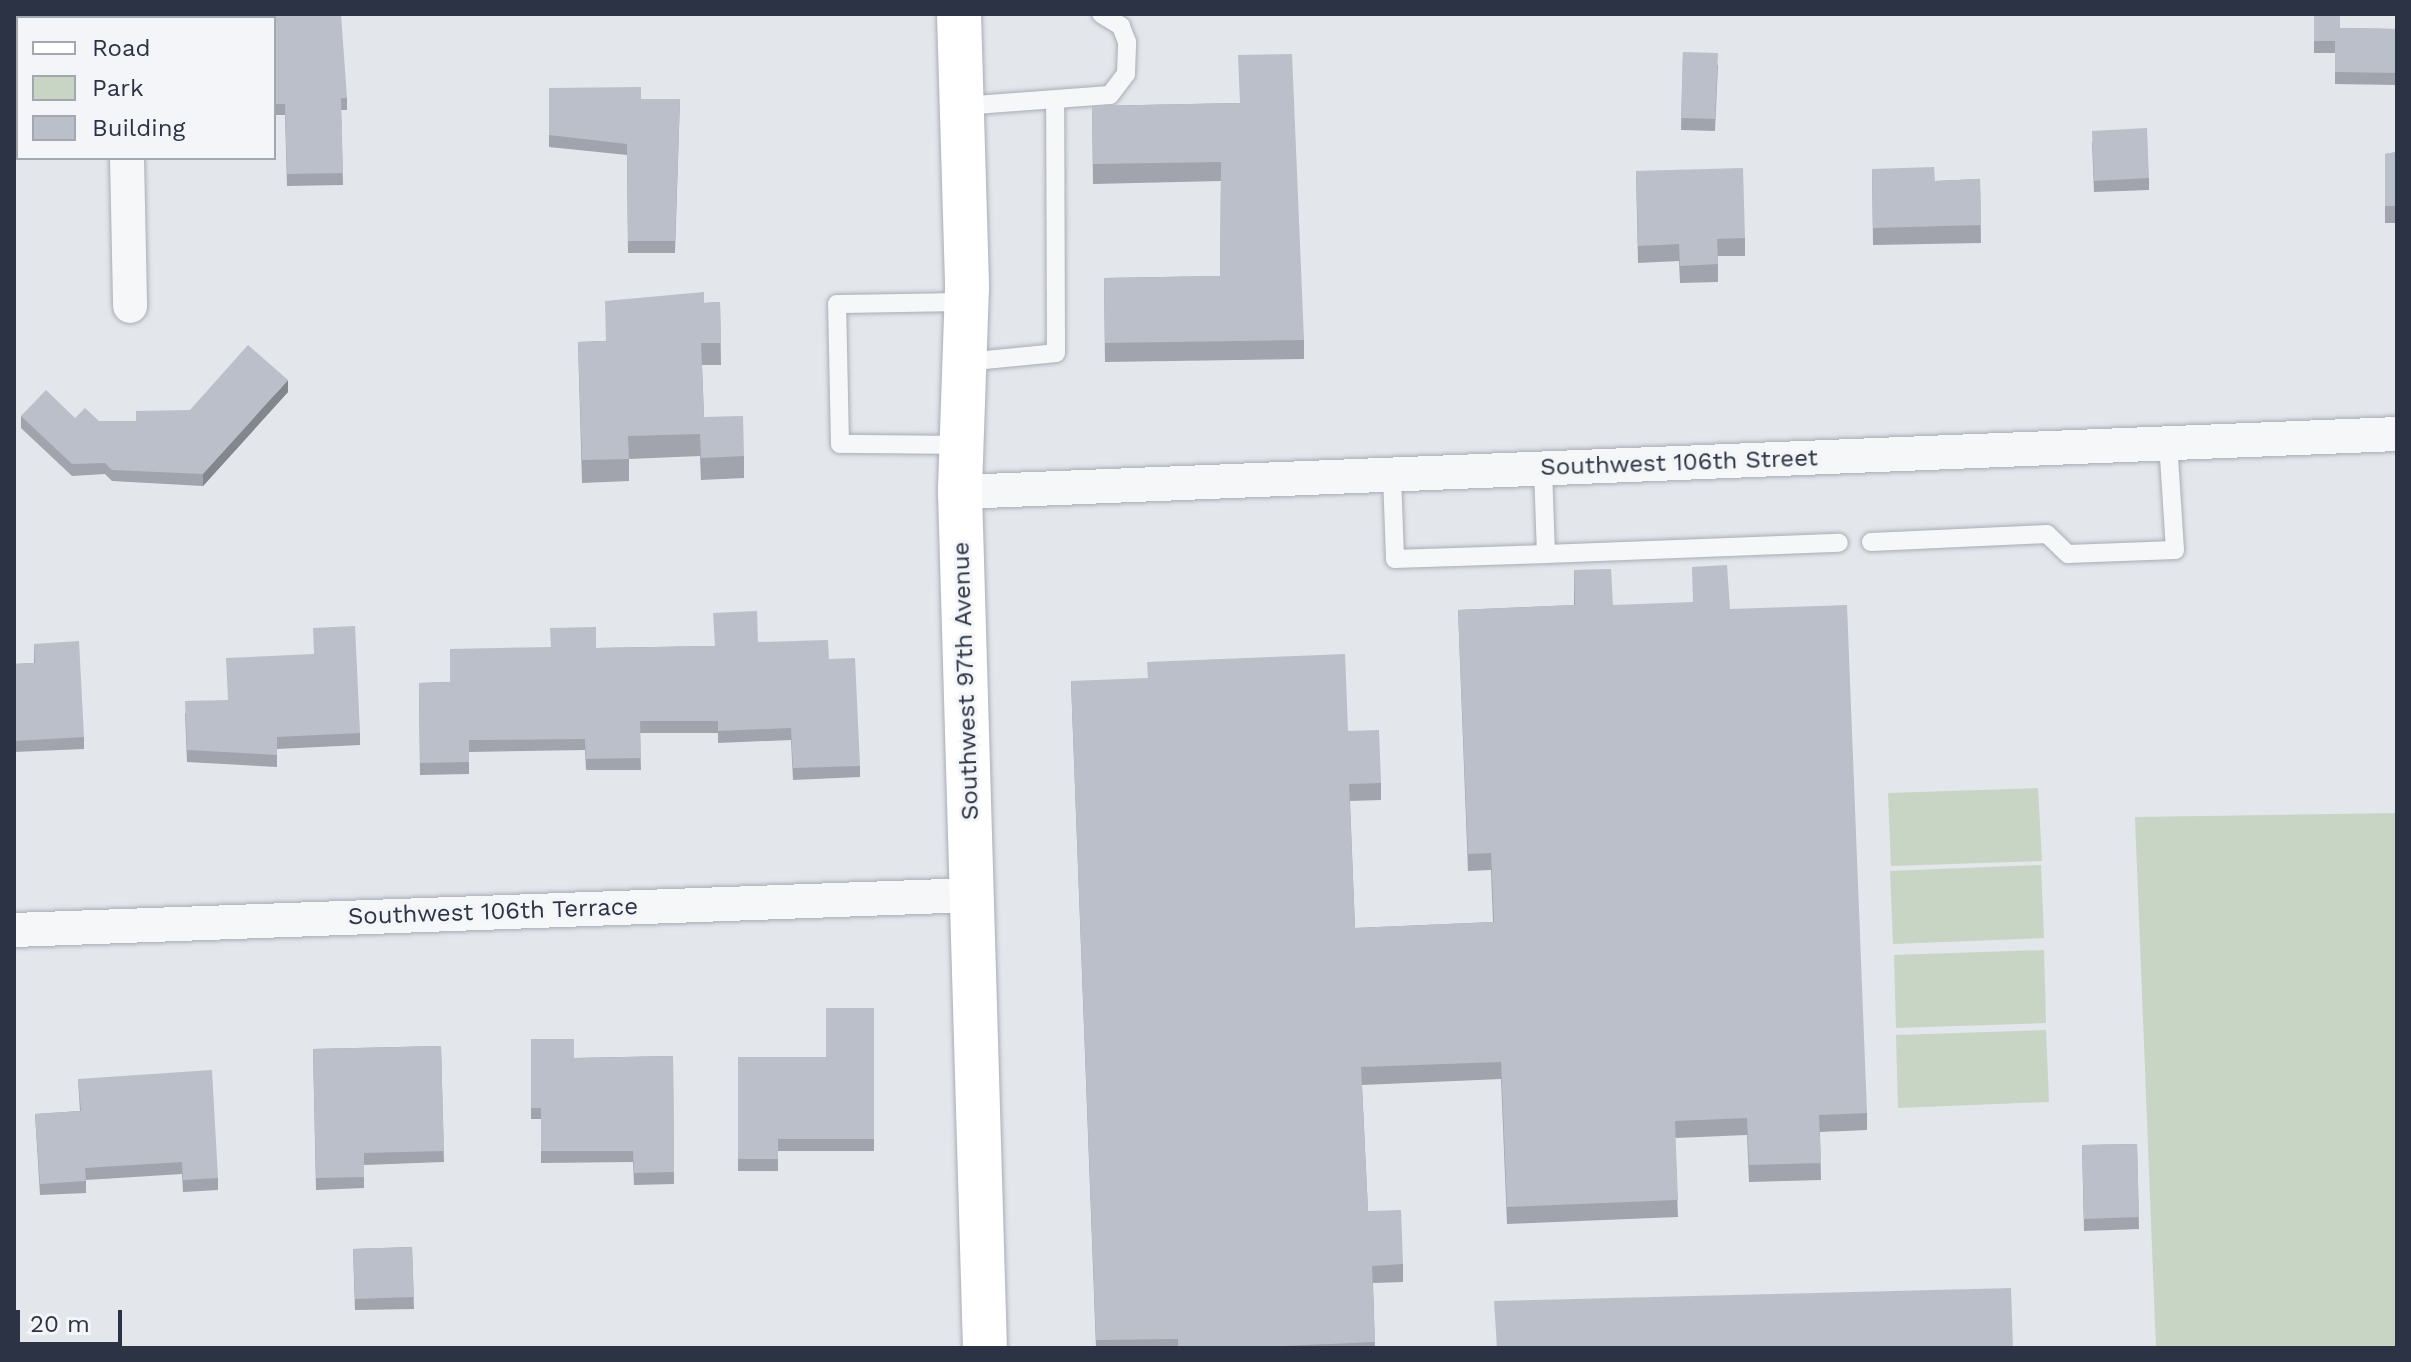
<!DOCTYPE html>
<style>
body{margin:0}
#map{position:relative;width:2411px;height:1362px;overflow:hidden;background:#e3e6eb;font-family:"Work Sans",sans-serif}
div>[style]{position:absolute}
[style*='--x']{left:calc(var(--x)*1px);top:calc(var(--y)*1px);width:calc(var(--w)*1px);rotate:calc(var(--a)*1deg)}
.green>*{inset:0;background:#c8d5c5}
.roads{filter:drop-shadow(0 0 2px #a8adb6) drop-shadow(0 0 2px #a8adb6)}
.lane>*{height:18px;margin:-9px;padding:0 9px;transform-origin:9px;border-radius:9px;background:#f6f7f9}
.street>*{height:34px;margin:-17px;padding:0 17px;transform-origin:17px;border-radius:17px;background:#f6f7f9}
.secondary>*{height:44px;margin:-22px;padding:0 22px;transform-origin:22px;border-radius:22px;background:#fff}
.wall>*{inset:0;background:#a1a4ad}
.shaded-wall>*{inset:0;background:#83868d}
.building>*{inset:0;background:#bbbfc9}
span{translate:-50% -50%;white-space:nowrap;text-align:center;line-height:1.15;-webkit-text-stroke:6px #f3f5f8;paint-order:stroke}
.street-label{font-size:24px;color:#2b3344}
.frame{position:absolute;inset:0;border:16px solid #2b3344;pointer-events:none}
.legend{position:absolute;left:16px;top:16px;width:260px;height:144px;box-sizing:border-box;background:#f3f5f8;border:2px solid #a3a7b0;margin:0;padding:10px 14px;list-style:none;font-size:24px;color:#2b3344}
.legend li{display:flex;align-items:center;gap:16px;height:40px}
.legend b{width:40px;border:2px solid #a3a7b0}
.scale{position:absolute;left:16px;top:1310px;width:106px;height:36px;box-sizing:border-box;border:4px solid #2b3344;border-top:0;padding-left:10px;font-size:24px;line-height:28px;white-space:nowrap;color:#2b3344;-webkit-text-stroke:6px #f3f5f8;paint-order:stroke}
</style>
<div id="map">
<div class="green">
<i style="clip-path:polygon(2038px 788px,2042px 861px,1891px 866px,1888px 793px)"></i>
<i style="clip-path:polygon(2397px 813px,2397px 1348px,2156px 1348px,2135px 817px)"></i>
<i style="clip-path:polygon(2041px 865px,2044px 938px,1893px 944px,1890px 871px)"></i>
<i style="clip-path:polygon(2044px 950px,2046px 1023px,1896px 1028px,1894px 955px)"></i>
<i style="clip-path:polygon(2046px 1030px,2049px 1102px,1898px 1108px,1896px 1035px)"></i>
</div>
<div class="roads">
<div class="lane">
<i style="--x:962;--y:106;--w:148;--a:-4.3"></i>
<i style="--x:1110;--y:95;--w:26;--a:-53"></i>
<i style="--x:1126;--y:74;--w:32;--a:-88"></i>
<i style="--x:1127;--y:42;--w:17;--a:-111"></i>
<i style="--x:1121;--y:26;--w:23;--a:-149"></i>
<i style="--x:965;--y:362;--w:91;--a:-5.6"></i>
<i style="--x:1056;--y:353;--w:250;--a:-90.2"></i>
<i style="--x:961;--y:445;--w:121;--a:-179.5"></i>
<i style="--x:840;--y:444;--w:140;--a:-91.2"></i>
<i style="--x:837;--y:304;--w:130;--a:-0.9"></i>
<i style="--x:1543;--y:469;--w:85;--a:88"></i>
<i style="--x:1546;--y:554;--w:293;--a:-2.2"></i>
<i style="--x:1392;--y:476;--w:83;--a:87.9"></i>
<i style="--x:1395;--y:559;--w:151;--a:-1.9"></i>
<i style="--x:1871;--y:542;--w:176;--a:-2.6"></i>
<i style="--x:2047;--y:534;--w:29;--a:44"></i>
<i style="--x:2068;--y:554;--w:107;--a:-2.1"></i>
<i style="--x:2175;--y:550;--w:107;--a:-93.7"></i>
</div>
<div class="street">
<i style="--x:123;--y:14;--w:4;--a:90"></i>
<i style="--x:127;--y:158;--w:148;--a:88.8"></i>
<i style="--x:960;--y:492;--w:1438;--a:-2.31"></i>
<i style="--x:14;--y:930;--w:959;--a:-2.09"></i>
</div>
<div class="secondary">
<i style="--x:959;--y:14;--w:274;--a:88.3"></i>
<i style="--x:967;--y:288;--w:204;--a:92"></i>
<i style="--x:960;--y:492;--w:856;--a:88.33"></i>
</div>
</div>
<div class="wall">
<i style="clip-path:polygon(14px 14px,46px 14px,46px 18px,18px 18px,18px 21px,14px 21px)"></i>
<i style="clip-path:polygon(2314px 14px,2340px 28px,2397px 29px,2397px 85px,2335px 84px,2335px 53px,2314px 53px)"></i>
<i style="clip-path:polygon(274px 18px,347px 98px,347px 110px,341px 110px,343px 185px,287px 186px,285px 115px,274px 115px)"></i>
<i style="clip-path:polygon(1683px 52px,1718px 65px,1715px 131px,1681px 130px)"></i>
<i style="clip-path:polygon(549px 88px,641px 99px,680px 99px,675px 253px,628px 253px,627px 155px,549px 147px)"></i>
<i style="clip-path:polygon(1239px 103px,1304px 340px,1304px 359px,1105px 362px,1104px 278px,1220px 276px,1221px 181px,1093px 184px,1092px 106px)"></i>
<i style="clip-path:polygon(2092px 142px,2149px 178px,2149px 190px,2094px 192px)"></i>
<i style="clip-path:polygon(2397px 152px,2397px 223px,2385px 223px,2385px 154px)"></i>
<i style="clip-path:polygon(1872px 169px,1935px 181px,1980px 179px,1981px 243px,1873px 245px)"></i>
<i style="clip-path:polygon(1636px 171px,1745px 238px,1745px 256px,1718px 256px,1718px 282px,1680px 283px,1679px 261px,1638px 263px)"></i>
<i style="clip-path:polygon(720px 302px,721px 365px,702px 365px,704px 417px,744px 456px,744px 478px,701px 480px,700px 456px,629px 459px,629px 481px,582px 483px,578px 342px,605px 341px,704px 303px)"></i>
<i style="clip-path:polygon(288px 392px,203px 486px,112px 481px,105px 474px,72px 476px,21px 428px,21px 416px,99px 421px,136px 421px)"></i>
<i style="clip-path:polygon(1574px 570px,1613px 605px,1730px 609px,1867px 1113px,1867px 1130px,1820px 1132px,1821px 1180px,1749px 1182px,1747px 1135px,1675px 1138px,1678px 1217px,1507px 1224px,1501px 1079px,1362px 1085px,1368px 1211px,1403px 1264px,1403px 1282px,1373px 1283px,1375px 1348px,1096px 1348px,1071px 681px,1348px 731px,1381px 783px,1381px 800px,1350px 801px,1355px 928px,1493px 922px,1491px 870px,1468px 871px,1458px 610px,1574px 605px)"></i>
<i style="clip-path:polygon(758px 642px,829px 659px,860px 766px,860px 777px,793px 780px,791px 740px,718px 743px,718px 733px,640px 733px,641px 770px,586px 770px,585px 750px,469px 752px,469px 774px,420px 775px,419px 683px,450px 682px,596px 648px,714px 646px)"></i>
<i style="clip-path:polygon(34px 644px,84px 737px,84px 749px,14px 752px,14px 664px,34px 663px)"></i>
<i style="clip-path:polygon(185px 713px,360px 733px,360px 745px,277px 749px,277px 767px,187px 762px)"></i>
<i style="clip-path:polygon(874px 1008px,874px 1151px,778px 1151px,778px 1171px,738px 1171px,738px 1057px,826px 1057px)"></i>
<i style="clip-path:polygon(531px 1039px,574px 1058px,673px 1056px,674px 1184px,634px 1185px,633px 1162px,541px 1163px,541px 1119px,531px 1119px)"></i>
<i style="clip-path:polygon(441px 1046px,444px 1162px,364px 1165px,364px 1188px,316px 1190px,313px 1049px)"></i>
<i style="clip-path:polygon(78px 1079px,218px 1178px,218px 1190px,183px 1192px,182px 1174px,86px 1180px,86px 1193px,40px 1195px,35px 1114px,80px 1111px)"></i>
<i style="clip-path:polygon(2137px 1144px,2139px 1229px,2084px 1231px,2082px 1145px)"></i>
<i style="clip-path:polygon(412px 1247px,414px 1309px,355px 1310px,353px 1249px)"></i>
</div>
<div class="shaded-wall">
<i style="clip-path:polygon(288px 380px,288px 392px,203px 486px,203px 474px)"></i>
</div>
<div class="building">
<i style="clip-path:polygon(249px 14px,341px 14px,347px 98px,341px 98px,343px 173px,287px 174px,285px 104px,274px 104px,274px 18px,249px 18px)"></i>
<i style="clip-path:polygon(2314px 14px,2340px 14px,2340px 28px,2397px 29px,2397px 73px,2335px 72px,2335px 41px,2314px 41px)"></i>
<i style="clip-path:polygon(1683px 52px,1718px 53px,1715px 119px,1681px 118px)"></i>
<i style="clip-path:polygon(1292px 54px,1304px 340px,1105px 343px,1104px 278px,1220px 276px,1221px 162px,1093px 164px,1092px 106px,1240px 103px,1238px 55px)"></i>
<i style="clip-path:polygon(641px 87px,641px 99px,680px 99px,675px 241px,628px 241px,627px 144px,549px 135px,549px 88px)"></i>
<i style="clip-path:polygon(2147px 128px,2149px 178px,2094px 181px,2092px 131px)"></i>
<i style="clip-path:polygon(2397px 152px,2397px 206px,2385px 206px,2385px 154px)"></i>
<i style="clip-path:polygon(1934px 167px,1935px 181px,1980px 179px,1981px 225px,1873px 228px,1872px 169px)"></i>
<i style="clip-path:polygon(1743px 168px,1745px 238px,1717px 239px,1718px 264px,1680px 266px,1679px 244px,1638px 246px,1636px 171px)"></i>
<i style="clip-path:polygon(704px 292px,704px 303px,720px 302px,721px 343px,701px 343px,704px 417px,743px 416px,744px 456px,701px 458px,700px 434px,628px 436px,629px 459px,582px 460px,578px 342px,606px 341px,605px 301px)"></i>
<i style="clip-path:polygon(248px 345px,288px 380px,203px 474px,112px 470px,105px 463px,72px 464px,21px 416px,46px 390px,75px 418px,85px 408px,99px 421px,136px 421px,136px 411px,190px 410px)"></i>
<i style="clip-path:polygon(1727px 565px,1730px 609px,1847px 605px,1867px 1113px,1819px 1115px,1821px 1163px,1749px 1165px,1747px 1118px,1675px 1121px,1678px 1200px,1507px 1207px,1501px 1062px,1361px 1067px,1368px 1211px,1401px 1210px,1403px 1264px,1372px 1266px,1375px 1342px,1236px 1348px,1178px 1348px,1178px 1339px,1096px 1340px,1071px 681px,1148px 678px,1147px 662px,1345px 654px,1348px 731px,1379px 730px,1381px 783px,1349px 784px,1355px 928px,1494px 922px,1491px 853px,1468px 854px,1458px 610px,1575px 605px,1574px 570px,1611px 569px,1613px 605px,1693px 602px,1692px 567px)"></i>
<i style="clip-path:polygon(757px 611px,758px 642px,828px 640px,829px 659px,855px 658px,860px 766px,793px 768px,791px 728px,718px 731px,718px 721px,640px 721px,641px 758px,586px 759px,585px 739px,469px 740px,469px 762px,420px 763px,419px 683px,450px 682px,450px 649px,551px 647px,550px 628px,596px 627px,596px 648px,715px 646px,713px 613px)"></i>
<i style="clip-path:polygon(355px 626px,360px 733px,277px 737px,277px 755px,187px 750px,185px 701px,228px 700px,226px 658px,314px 654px,313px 628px)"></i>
<i style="clip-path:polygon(79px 641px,84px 737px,14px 741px,14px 664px,35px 663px,34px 644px)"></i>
<i style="clip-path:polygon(826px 1008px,874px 1008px,874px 1139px,778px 1139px,778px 1159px,738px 1159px,738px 1057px,826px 1057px)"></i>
<i style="clip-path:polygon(531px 1039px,574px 1039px,574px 1058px,673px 1056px,674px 1172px,634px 1173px,633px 1151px,541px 1151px,541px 1108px,531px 1108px)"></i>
<i style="clip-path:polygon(441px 1046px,444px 1151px,364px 1153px,364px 1177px,316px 1178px,313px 1049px)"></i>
<i style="clip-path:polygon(212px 1070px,218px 1178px,183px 1180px,182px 1162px,85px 1168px,86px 1181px,40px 1184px,35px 1114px,81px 1111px,78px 1079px)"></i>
<i style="clip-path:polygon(2137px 1144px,2139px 1217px,2084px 1219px,2082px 1145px)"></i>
<i style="clip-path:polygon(412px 1247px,414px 1297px,355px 1299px,353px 1249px)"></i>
<i style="clip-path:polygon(2011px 1288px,2013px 1348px,1497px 1348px,1494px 1301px)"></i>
</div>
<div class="street-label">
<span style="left:1679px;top:463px;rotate:-2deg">Southwest 106th Street</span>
<span style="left:966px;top:681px;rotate:-92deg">Southwest 97th Avenue</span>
<span style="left:493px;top:912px;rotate:-2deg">Southwest 106th Terrace</span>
</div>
<div class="frame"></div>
<ul class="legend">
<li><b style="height:10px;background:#fff"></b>Road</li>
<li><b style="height:22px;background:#c8d5c5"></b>Park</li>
<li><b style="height:22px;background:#bbbfc9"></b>Building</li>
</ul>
<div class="scale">20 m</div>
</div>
